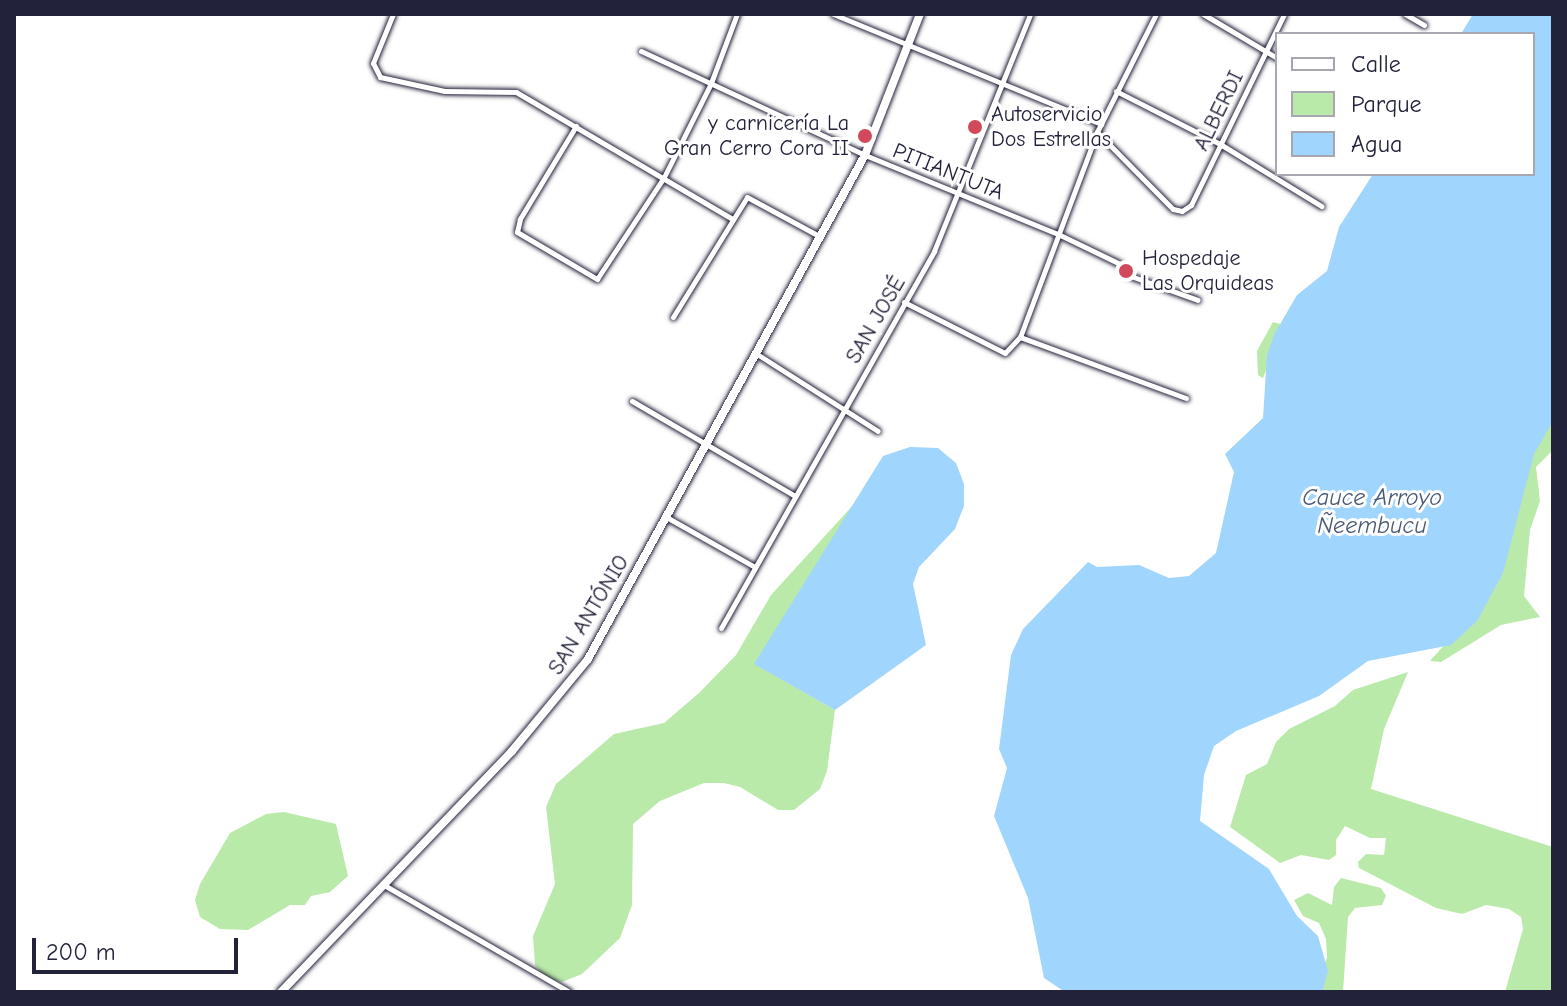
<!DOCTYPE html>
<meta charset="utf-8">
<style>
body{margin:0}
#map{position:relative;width:1567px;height:1006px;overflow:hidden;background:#fff;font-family:"Comic Neue",sans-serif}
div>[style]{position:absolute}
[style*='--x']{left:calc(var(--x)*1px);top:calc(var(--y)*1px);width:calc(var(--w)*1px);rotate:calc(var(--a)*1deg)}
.green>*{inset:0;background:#b9eaa9}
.water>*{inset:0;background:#a0d5fe}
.roads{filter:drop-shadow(0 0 2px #22223b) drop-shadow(0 0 2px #22223b)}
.street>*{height:5px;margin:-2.5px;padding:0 2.5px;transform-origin:2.5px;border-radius:2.5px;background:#fff}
.secondary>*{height:8px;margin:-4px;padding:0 4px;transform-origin:4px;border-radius:4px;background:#fff}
.dots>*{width:22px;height:22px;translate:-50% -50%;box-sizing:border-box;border:4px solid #fff;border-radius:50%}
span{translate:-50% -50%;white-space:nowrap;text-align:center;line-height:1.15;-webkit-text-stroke:6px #fff;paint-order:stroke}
.street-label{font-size:22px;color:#22223b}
.poi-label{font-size:22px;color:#22223b}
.left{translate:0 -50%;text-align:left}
.right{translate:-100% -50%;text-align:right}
.water-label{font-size:24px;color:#485876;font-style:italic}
.frame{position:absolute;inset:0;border:16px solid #22223b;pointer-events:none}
.legend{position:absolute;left:1275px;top:32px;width:260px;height:144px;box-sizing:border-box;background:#fff;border:2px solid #a7a7b1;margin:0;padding:10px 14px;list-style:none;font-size:24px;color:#22223b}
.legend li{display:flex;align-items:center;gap:16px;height:40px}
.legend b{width:40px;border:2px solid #a7a7b1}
.scale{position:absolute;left:32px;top:938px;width:206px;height:36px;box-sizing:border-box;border:4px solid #22223b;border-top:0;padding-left:10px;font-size:24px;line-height:28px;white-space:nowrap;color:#22223b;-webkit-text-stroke:6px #fff;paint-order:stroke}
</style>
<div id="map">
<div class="green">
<i style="clip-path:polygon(1273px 322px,1284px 325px,1263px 378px,1258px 375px,1257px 351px)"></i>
<i style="clip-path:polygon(1553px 414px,1553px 450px,1536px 467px,1540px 501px,1530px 530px,1524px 596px,1540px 617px,1501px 625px,1441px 662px,1430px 661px,1447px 642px,1502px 506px)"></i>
<i style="clip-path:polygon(855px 503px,755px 664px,835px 710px,827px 771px,820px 789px,794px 810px,778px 810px,740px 787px,724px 783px,704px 783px,660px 801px,633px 824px,632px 905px,620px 938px,582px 974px,562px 982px,546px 978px,535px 965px,533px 936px,555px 884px,546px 807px,556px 784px,614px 734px,664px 723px,699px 693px,736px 655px,771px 595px)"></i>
<i style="clip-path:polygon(1408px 672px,1384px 729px,1371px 789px,1553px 847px,1553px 992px,1505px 992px,1523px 929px,1521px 917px,1509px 909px,1486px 905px,1462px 914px,1436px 908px,1359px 868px,1358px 862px,1366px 854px,1384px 855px,1386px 838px,1370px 838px,1345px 826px,1336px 840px,1336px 855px,1329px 860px,1301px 855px,1280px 863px,1230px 827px,1246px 775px,1267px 764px,1276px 742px,1289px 729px,1335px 706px,1353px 690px)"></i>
<i style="clip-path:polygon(284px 812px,336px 824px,348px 876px,330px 892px,311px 896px,305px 905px,290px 905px,248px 930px,220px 929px,200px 917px,195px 900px,200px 884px,230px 833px,266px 814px)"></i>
<i style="clip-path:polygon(1341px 878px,1381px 888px,1386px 896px,1382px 905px,1355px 908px,1348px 917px,1343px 992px,1312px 992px,1327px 958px,1326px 939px,1319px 923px,1303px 916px,1294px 900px,1308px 893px,1332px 905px,1334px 887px)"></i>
</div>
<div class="water">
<i style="clip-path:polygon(1473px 14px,1553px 14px,1553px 421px,1534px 454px,1503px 573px,1477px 621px,1451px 645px,1368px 661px,1319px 696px,1236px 731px,1214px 746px,1204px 775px,1200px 821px,1269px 869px,1297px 916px,1318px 936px,1328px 971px,1322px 992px,1065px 992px,1044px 978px,1028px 898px,994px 816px,1007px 768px,999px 749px,1011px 655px,1023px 629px,1088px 562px,1097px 567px,1139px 565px,1169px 578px,1189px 576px,1216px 553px,1234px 472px,1225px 454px,1263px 418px,1267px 355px,1275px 333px,1297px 295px,1327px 271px,1339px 227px,1373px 174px,1533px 174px,1533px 34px,1461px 34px)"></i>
<i style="clip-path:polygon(910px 447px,938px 448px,956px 463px,964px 484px,964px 506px,955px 529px,919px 567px,913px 584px,926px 645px,835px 710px,754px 664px,883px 456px)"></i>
</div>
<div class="roads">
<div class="street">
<i style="--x:393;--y:14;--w:53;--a:112.2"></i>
<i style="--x:373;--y:63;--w:16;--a:63"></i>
<i style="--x:380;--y:77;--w:66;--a:12.2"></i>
<i style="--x:445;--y:91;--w:71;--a:0.8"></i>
<i style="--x:516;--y:92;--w:249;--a:30.4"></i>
<i style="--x:833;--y:14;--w:290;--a:22.3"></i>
<i style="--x:1203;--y:14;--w:86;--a:30.7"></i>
<i style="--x:1405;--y:14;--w:22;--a:30"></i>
<i style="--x:641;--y:51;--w:247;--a:24.9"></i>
<i style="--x:865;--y:155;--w:209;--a:22.3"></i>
<i style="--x:1058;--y:234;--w:69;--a:25.8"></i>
<i style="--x:1120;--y:264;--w:11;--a:63"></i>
<i style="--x:1125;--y:274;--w:77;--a:19.6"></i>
<i style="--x:1116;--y:91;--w:117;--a:27"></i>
<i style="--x:1220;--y:144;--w:119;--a:31.5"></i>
<i style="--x:576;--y:126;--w:109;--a:121.1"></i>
<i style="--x:520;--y:219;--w:13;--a:103"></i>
<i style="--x:517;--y:232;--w:93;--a:30.4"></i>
<i style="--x:597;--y:279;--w:122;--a:-56.7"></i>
<i style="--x:664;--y:177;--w:105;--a:-63.4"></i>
<i style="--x:711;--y:83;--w:74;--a:-69.4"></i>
<i style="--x:1097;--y:132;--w:108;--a:45.4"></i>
<i style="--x:1173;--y:209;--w:9;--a:13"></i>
<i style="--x:1182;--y:211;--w:11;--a:-34"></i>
<i style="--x:1191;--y:205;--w:212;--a:-64"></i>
<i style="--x:904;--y:302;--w:113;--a:26.8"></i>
<i style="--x:1005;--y:353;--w:22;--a:-47"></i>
<i style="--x:1020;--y:337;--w:177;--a:20.2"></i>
<i style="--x:673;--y:317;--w:141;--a:-58.3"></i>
<i style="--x:747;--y:197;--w:84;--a:28.4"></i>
<i style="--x:1020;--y:337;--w:219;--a:-69.4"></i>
<i style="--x:1097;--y:132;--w:132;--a:-63.4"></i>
<i style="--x:757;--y:354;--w:143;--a:32.5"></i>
<i style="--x:632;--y:401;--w:189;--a:30.2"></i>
<i style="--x:668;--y:518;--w:100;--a:29.4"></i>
<i style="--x:721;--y:628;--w:433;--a:-60.5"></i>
<i style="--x:934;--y:251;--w:256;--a:-67.9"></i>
<i style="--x:384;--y:885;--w:214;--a:30"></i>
</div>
<div class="secondary">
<i style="--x:281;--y:992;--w:334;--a:-46.2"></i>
<i style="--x:512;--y:751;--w:119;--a:-50.4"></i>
<i style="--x:588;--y:659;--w:575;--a:-61.21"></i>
<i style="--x:865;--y:155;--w:151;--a:-68.7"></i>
</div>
</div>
<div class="dots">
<i style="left:975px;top:127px;background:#d1495b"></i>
<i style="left:865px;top:136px;background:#d1495b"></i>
<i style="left:1126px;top:271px;background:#d1495b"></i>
</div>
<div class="street-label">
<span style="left:1219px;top:111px;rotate:-64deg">ALBERDI</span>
<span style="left:948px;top:172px;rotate:22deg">PITIANTUTA</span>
<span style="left:876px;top:320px;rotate:-60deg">SAN JOSÉ</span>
<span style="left:589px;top:615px;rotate:-59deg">SAN ANTÓNIO</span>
</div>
<div class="poi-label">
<span class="left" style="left:991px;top:127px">Autoservicio<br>Dos Estrellas</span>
<span class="right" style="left:849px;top:136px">y carnicería La<br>Gran Cerro Cora II</span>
<span class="left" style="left:1142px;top:271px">Hospedaje<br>Las Orquideas</span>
</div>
<div class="water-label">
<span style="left:1372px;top:512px">Cauce Arroyo<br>Ñeembucu</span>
</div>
<div class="frame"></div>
<ul class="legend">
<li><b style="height:10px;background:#fff"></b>Calle</li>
<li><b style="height:22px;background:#b9eaa9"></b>Parque</li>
<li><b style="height:22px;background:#a0d5fe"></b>Agua</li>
</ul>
<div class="scale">200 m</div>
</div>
